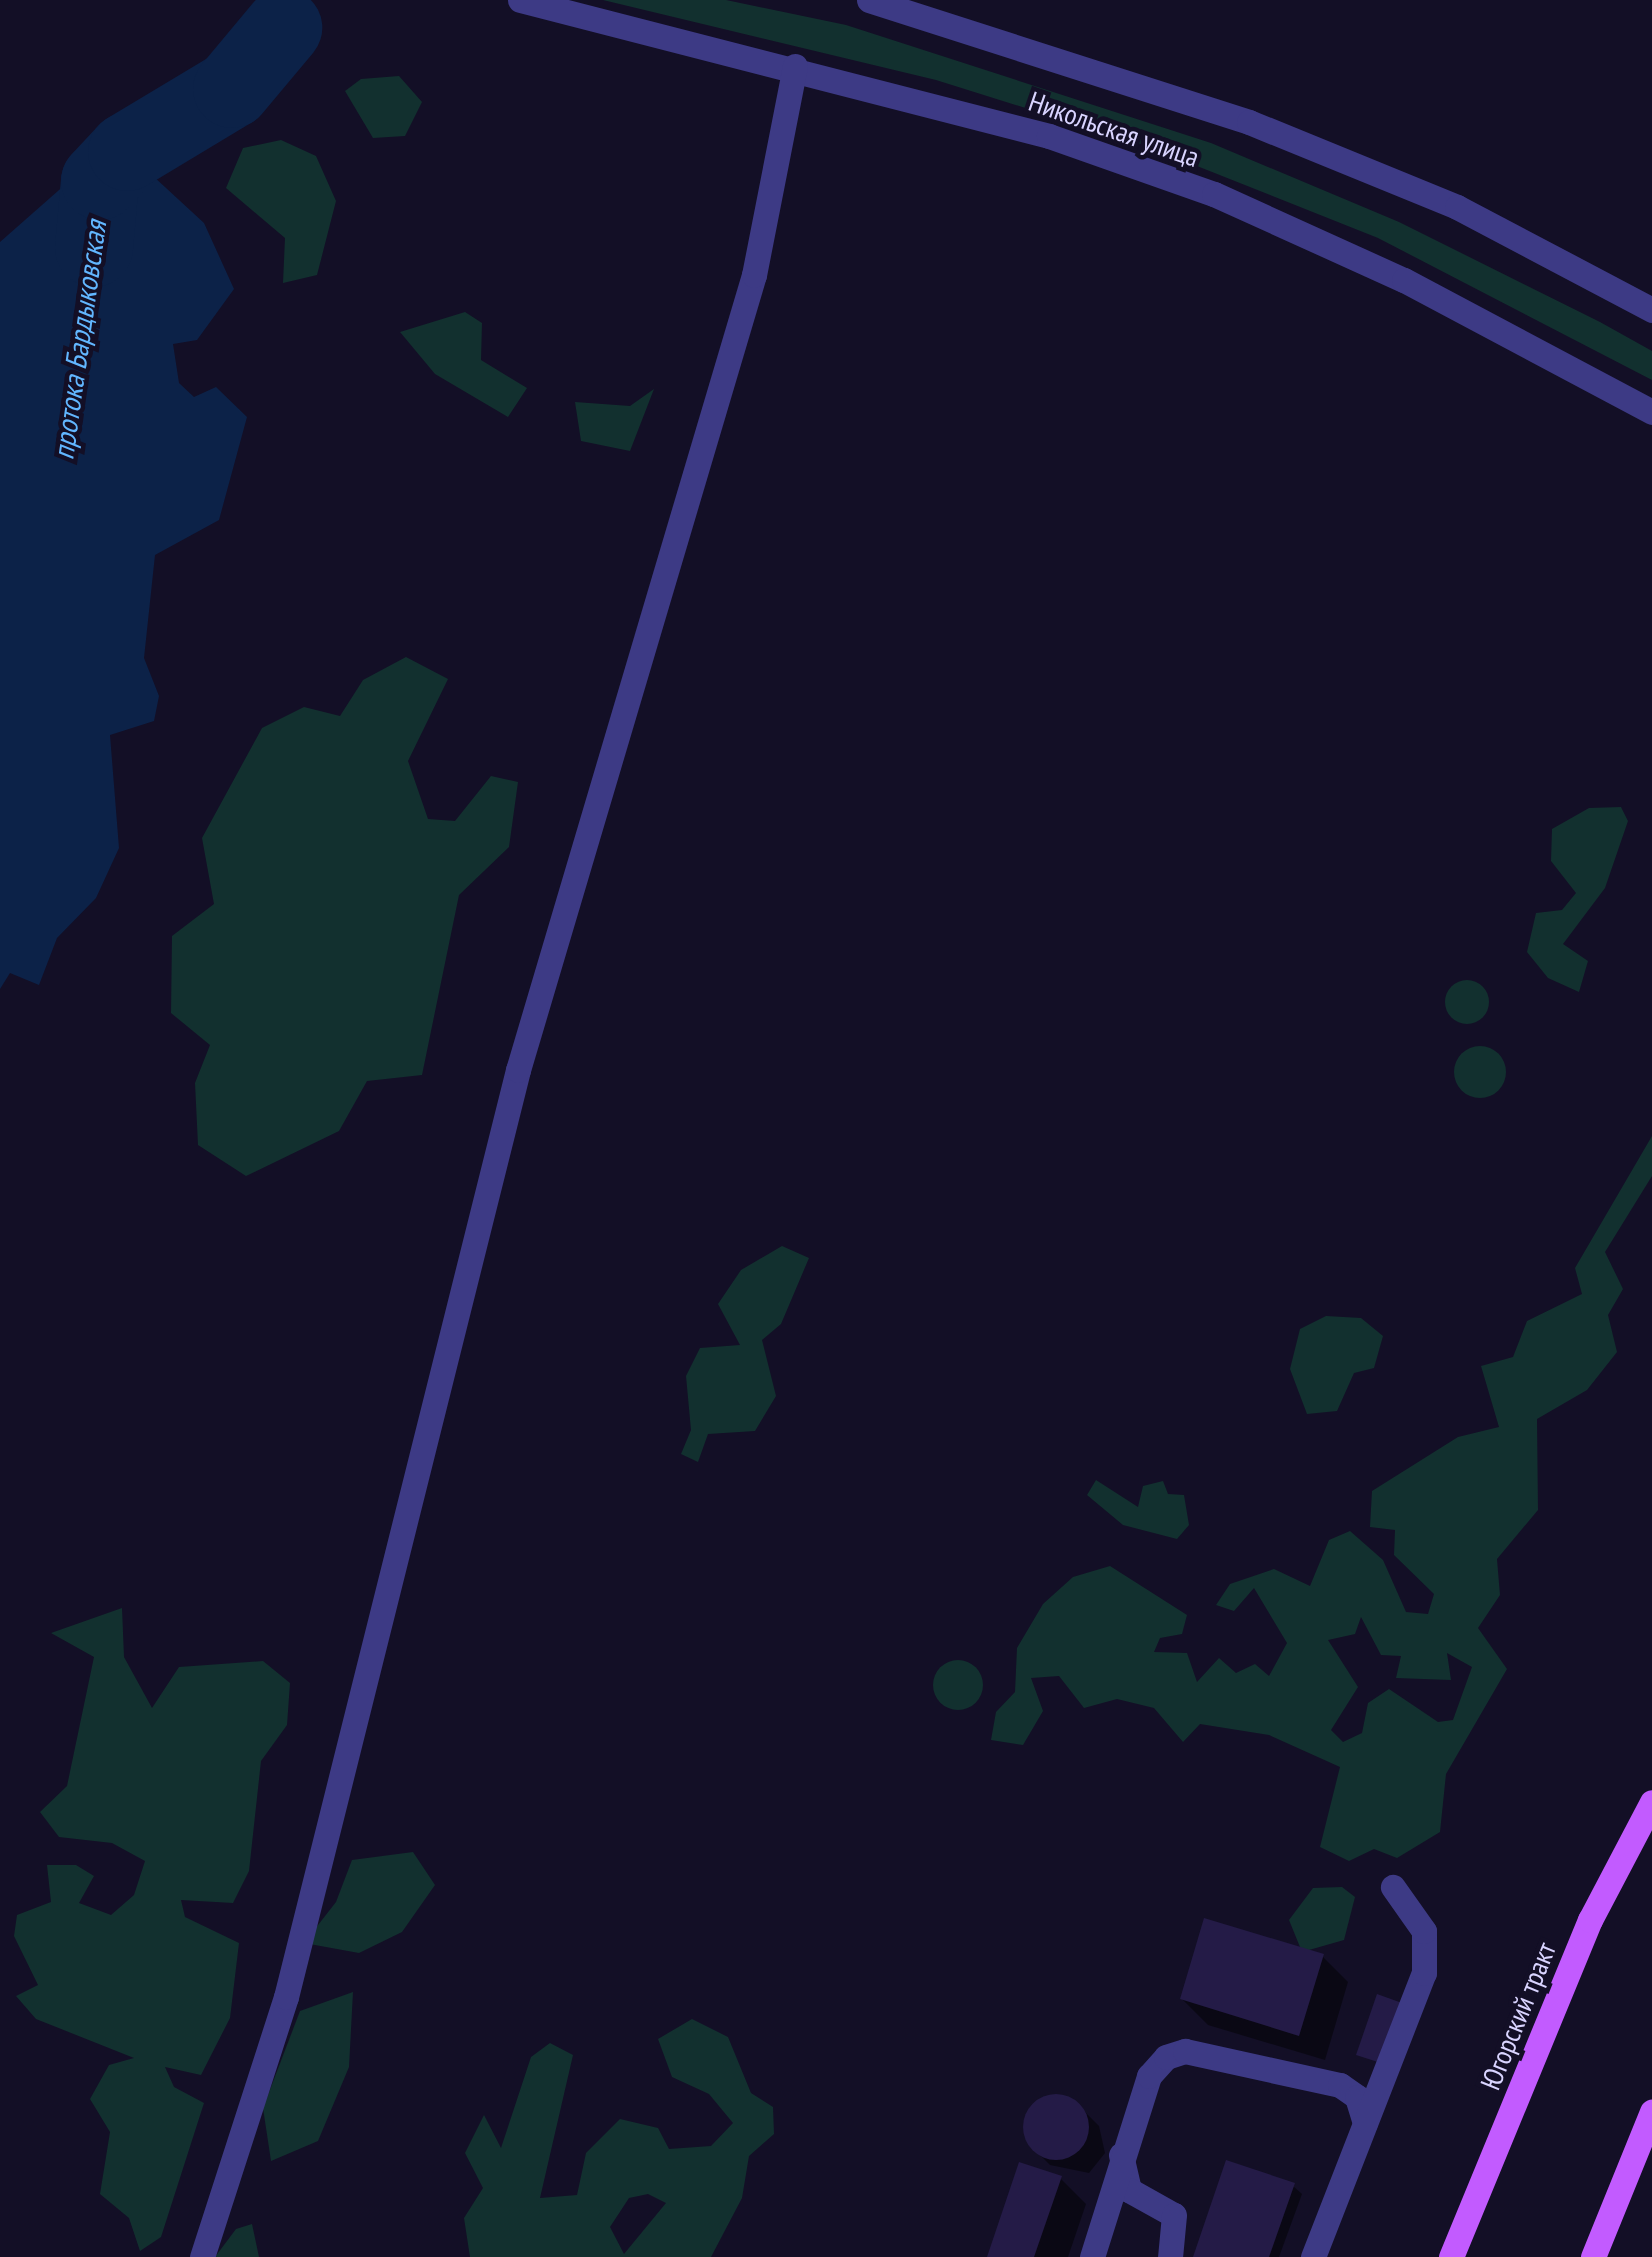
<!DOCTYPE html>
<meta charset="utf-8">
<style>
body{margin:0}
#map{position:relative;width:1652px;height:2257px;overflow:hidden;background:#130f26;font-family:"PT Sans Narrow",sans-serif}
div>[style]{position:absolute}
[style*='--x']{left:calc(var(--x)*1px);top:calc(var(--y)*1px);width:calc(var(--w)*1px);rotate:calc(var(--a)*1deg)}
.green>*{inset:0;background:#12302f}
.round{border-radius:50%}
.water>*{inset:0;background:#0c2248}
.shadow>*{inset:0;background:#0007}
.river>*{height:78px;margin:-39px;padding:0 39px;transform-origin:39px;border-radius:39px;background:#0c2248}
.building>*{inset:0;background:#241b47}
.minor>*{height:25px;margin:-12.5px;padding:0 12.5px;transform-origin:12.5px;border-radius:12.5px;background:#3d3a85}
.major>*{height:25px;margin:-12.5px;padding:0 12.5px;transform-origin:12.5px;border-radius:12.5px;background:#c25bff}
span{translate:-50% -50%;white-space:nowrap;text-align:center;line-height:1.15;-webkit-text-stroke:9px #130f26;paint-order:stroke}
.street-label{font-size:28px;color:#d9d4ff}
.water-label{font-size:30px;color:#62b6ff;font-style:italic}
</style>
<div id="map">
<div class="green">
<i style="clip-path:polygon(603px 0,726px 0,846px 25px,1211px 143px,1399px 222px,1600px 322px,1652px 351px,1652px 380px,1378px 238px,1144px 145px,936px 80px)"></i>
<i style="clip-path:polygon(399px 76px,422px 102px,405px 136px,373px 138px,345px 91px,361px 79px)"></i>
<i style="clip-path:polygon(281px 140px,316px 156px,336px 201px,317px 275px,283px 283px,285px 238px,226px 188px,243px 148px)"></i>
<i style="clip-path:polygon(465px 312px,482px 323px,481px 360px,527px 388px,508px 417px,435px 374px,400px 332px)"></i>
<i style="clip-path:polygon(654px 389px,630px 451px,581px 441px,575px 402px,630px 406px)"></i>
<i style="clip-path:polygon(406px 657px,448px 679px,408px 761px,428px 819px,455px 821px,491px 776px,518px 782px,509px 847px,459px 895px,422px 1075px,367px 1081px,339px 1131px,246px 1176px,198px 1145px,195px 1083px,210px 1045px,171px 1013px,172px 936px,214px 904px,202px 838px,262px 728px,304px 707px,340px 716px,363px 680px)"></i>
<i style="clip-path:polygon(1621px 807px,1628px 821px,1605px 888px,1563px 944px,1588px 961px,1579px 992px,1548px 978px,1527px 952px,1536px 913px,1562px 910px,1576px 893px,1551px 861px,1552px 829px,1589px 808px)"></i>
<i class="round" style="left:1445px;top:980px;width:44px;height:44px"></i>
<i class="round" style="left:1454px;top:1046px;width:52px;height:52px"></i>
<i style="clip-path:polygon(evenodd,1652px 1136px,1652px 1176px,1605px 1252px,1623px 1289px,1608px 1315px,1617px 1352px,1587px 1390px,1537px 1419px,1538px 1510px,1497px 1559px,1500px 1595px,1478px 1628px,1507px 1669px,1446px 1774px,1440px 1832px,1397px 1858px,1374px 1849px,1349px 1861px,1320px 1847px,1340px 1767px,1269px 1735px,1200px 1724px,1183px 1742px,1154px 1708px,1117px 1699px,1084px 1708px,1059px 1676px,1031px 1678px,1043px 1711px,1023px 1745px,991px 1740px,996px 1712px,1015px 1692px,1017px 1648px,1043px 1604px,1073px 1577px,1110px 1566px,1187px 1615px,1182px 1634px,1160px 1638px,1154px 1652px,1187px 1653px,1197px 1682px,1219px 1658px,1236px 1673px,1255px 1664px,1269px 1676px,1287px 1643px,1254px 1588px,1234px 1611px,1216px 1605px,1230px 1584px,1274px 1569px,1310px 1586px,1329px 1540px,1350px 1531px,1383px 1560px,1406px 1612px,1428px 1614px,1434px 1594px,1394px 1555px,1395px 1530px,1370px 1527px,1372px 1491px,1458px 1437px,1499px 1427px,1481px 1366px,1513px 1357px,1527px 1321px,1582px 1294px,1575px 1268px,1652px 1136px,1361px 1617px,1381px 1655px,1401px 1656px,1396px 1678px,1451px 1680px,1447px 1653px,1472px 1667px,1453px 1720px,1438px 1722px,1389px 1689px,1368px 1703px,1362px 1733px,1343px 1742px,1331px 1730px,1358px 1687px,1328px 1640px,1355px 1634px,1361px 1617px)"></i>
<i style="clip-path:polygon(782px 1246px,809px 1258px,781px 1324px,762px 1340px,776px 1396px,755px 1431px,708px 1434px,698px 1462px,681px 1454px,691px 1430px,686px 1376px,700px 1348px,740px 1345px,718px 1304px,741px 1270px)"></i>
<i style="clip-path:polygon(1326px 1316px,1361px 1318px,1383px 1336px,1374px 1368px,1354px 1373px,1337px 1411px,1307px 1414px,1290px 1369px,1300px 1329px)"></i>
<i style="clip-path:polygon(1096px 1480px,1138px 1507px,1143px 1486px,1163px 1481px,1168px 1494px,1184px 1495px,1189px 1525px,1177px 1539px,1123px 1525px,1087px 1495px)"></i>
<i style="clip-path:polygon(122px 1608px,124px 1657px,152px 1708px,179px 1667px,263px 1661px,290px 1683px,287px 1725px,261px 1761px,249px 1871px,233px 1903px,181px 1900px,185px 1917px,239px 1943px,230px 2018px,201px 2075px,165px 2067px,174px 2087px,204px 2103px,161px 2237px,140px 2251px,129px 2218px,100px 2194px,110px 2132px,90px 2099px,109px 2065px,134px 2058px,36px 2019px,16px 1996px,38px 1985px,14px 1936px,17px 1915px,51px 1902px,47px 1865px,76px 1865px,94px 1876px,79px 1903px,111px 1915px,134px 1895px,145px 1861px,112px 1843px,59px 1837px,40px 1812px,67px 1786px,94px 1657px,51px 1633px)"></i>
<i class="round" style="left:933px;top:1660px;width:50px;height:50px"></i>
<i style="clip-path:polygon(413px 1852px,435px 1885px,402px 1932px,359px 1953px,304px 1943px,336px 1902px,352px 1860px)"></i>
<i style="clip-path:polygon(1342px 1887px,1355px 1897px,1344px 1940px,1302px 1952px,1289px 1920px,1313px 1888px)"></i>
<i style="clip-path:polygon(353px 1992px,349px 2067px,318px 2141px,271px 2161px,263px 2108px,300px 2011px)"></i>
<i style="clip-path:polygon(evenodd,692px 2019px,728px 2037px,751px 2093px,773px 2107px,774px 2134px,749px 2156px,742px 2198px,711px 2257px,470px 2257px,464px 2218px,483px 2188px,465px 2153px,484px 2115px,501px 2148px,531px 2057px,550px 2043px,573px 2055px,540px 2198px,577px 2195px,586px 2153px,620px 2119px,658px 2128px,669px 2149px,711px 2146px,733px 2123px,709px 2094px,672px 2077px,658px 2039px,692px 2019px,648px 2194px,666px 2203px,624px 2254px,610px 2227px,629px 2198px,648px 2194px)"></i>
<i style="clip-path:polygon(252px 2224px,259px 2257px,215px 2257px,236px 2229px)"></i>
</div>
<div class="water">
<i style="clip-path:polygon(127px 152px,204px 223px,234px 289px,197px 340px,173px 344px,179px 383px,194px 397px,216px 387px,247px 417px,219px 520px,155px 555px,144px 658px,159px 696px,154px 721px,110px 735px,119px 848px,96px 898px,57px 938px,39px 985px,10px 973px,0 989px,0 242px,67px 183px)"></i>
</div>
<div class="shadow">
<i style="clip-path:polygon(1322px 1956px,1348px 1982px,1325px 2060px,1208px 2025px,1182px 1999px)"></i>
<i style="clip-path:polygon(1043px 2100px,1081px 2108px,1099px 2126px,1105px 2153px,1089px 2173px,1050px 2165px,1032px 2147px,1026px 2120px)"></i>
<i style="clip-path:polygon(1060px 2178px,1086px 2204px,1068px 2257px,990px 2257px)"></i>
<i style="clip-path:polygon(1293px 2186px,1302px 2194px,1279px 2257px,1195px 2257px)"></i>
</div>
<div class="river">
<i style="--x:94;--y:248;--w:67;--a:-84.9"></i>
<i style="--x:100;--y:181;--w:40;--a:-47"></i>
<i style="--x:127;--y:152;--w:122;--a:-31"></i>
<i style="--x:232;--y:89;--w:80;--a:-50.1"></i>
</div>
<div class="building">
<i style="clip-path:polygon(1204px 1918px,1324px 1954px,1299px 2036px,1180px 1999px)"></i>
<i style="clip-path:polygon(1377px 1994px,1402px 2003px,1381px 2063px,1356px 2055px)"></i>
<i class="round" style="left:1023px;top:2094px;width:66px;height:66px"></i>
<i style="clip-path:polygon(1226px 2160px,1295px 2183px,1269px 2257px,1193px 2257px)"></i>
<i style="clip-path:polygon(1019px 2162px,1062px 2176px,1034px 2257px,987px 2257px)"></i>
</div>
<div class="minor">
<i style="--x:520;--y:0;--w:546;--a:14.42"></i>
<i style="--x:1049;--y:136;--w:175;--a:19.4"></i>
<i style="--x:1214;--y:194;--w:209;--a:24.4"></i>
<i style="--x:1404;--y:280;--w:281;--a:28"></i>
<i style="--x:869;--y:0;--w:399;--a:17.8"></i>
<i style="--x:1249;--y:122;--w:225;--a:22.2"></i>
<i style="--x:1457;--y:207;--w:221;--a:27.8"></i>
<i style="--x:1121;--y:2155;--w:36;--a:77"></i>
<i style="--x:1129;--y:2190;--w:51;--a:29.1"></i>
<i style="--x:1174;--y:2215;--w:42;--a:95.4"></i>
<i style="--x:202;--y:2257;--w:273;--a:-72.1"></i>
<i style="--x:286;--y:1997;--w:956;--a:-75.95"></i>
<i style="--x:518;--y:1070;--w:829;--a:-73.47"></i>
<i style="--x:754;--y:275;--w:213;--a:-78.9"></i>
<i style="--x:1092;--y:2257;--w:190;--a:-72.5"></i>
<i style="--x:1149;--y:2076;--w:25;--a:-48"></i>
<i style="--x:1166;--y:2057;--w:20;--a:-18"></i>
<i style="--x:1185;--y:2051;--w:159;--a:12.4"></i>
<i style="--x:1340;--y:2085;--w:21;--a:35"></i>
<i style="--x:1357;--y:2097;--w:27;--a:73"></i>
<i style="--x:1313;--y:2257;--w:305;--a:-68.7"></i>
<i style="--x:1424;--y:1973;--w:42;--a:-90"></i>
<i style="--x:1424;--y:1931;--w:54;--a:-125.2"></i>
</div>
<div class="major">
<i style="--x:1451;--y:2257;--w:365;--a:-67.6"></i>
<i style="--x:1590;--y:1920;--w:133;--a:-62.3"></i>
<i style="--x:1593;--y:2257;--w:157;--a:-67.9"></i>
</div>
<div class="street-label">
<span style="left:1114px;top:129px;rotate:19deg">Никольская улица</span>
<span style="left:1518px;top:2016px;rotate:-68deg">Югорский тракт</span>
</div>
<div class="water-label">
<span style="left:79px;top:340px;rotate:-82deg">протока Бардыковская</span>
</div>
</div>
